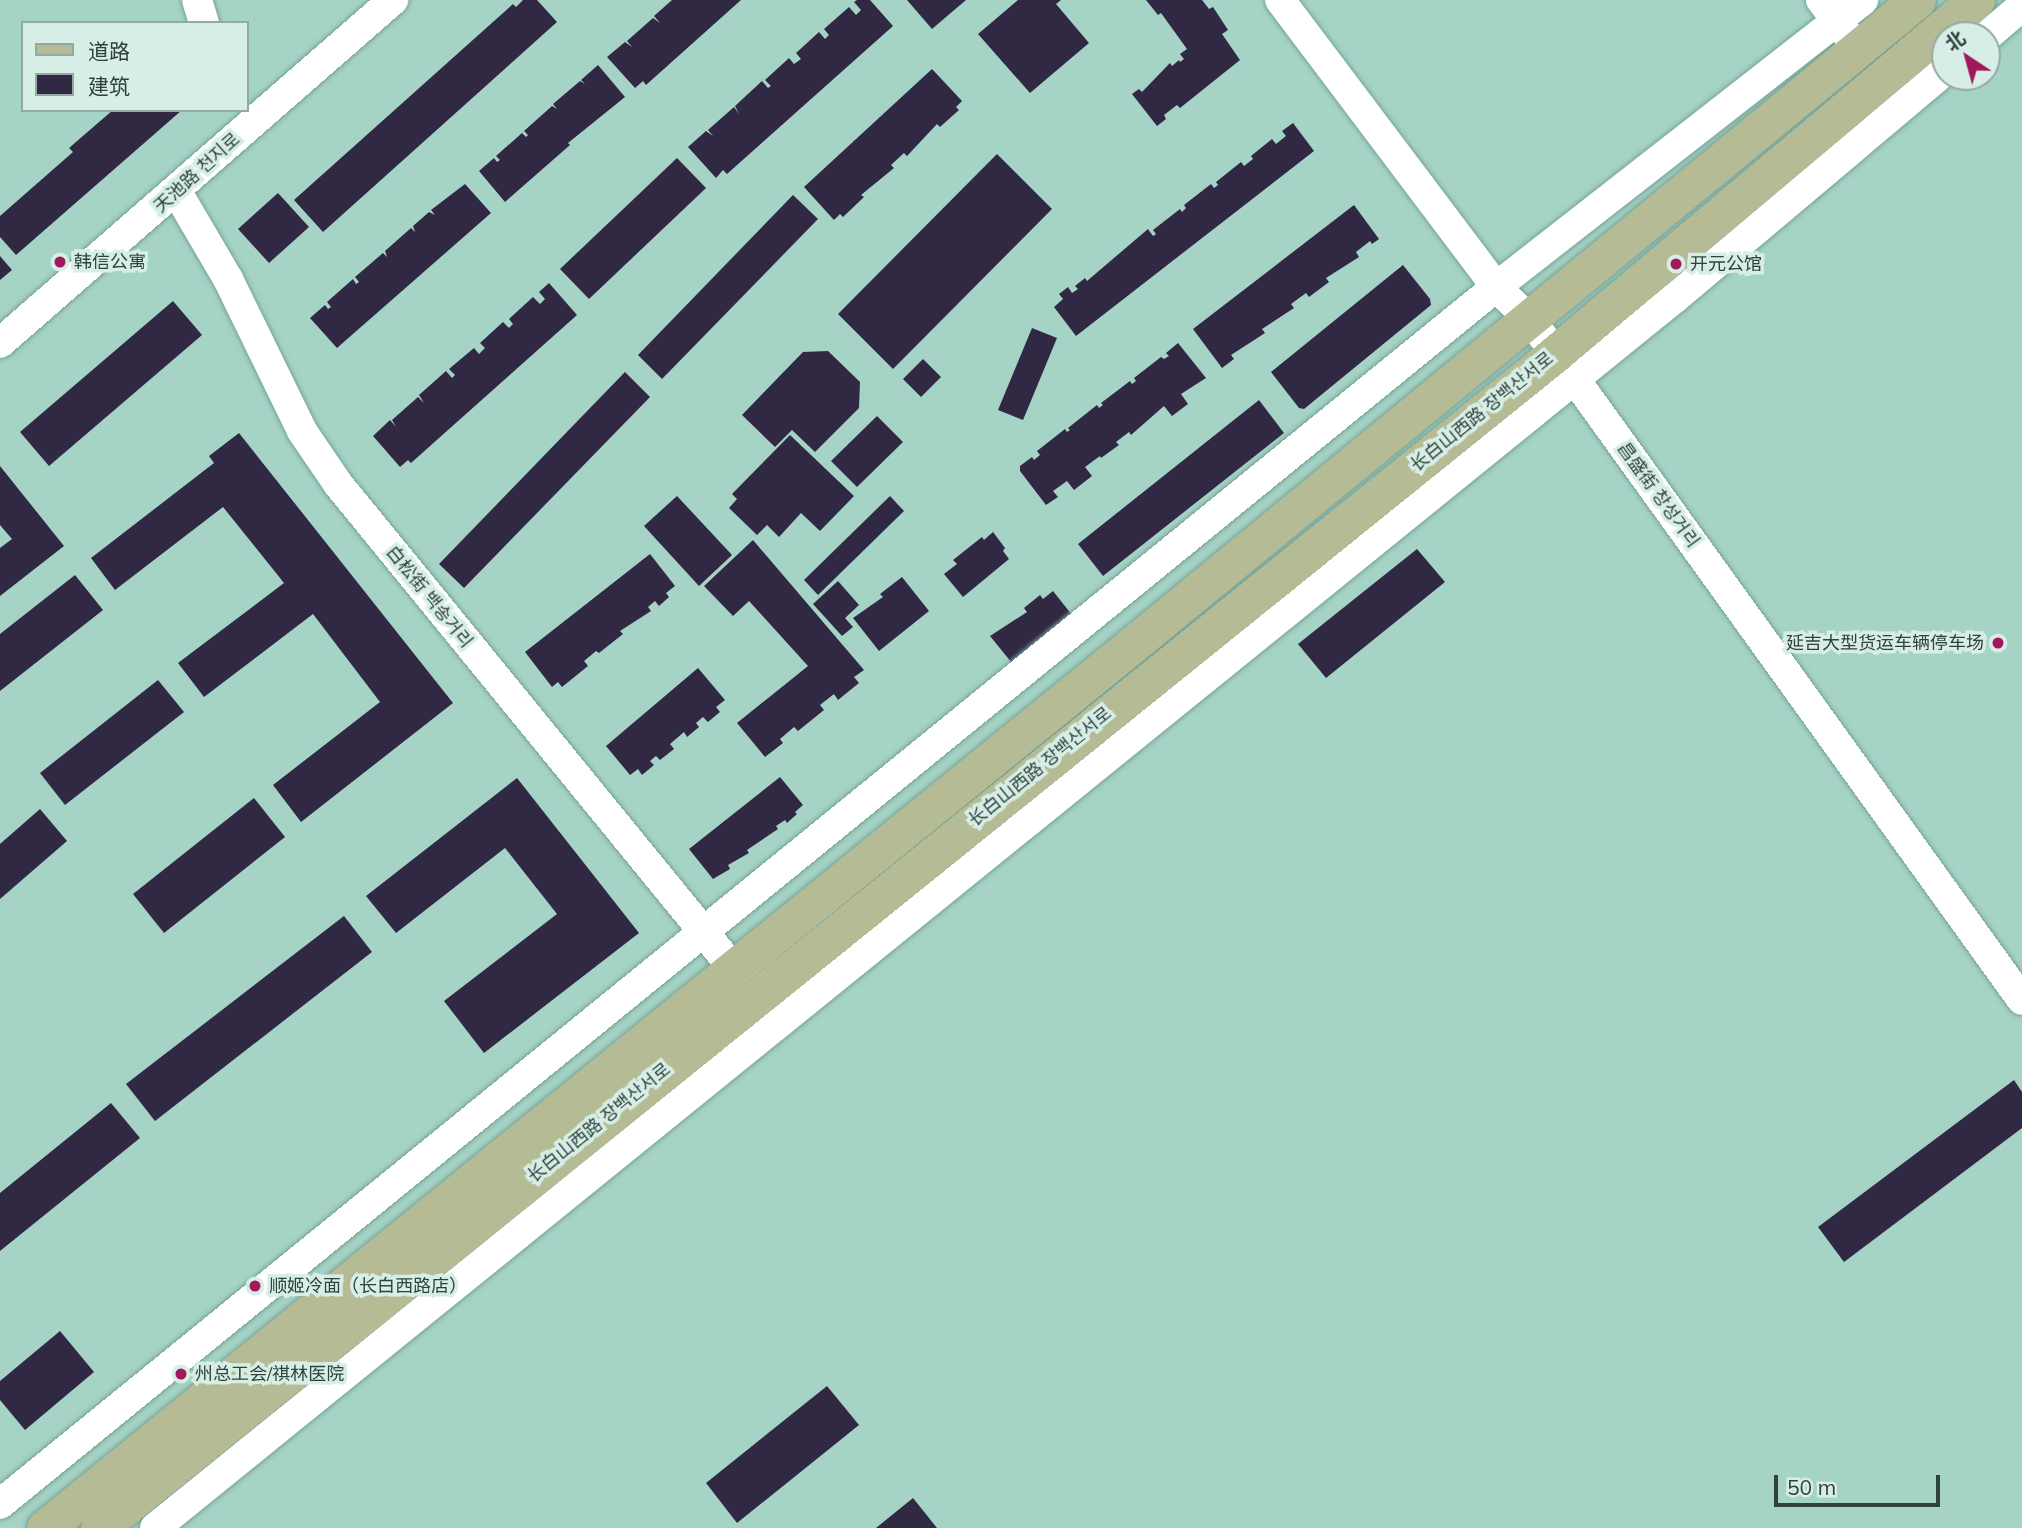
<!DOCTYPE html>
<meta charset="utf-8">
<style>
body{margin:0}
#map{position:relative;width:2022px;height:1528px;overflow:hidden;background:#a5d3c6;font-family:Mulish,"Noto Sans SC","Noto Sans KR",sans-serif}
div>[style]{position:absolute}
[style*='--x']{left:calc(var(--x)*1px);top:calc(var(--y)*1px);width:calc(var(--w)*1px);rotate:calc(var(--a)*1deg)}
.building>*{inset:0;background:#312844}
.roads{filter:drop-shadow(0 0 2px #77a398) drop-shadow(0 0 2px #77a398)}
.minor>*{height:30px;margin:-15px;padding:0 15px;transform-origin:15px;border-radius:15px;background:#fff}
.major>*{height:37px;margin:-18.5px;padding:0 18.5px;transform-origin:18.5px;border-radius:18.5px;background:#b5bb94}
.dots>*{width:19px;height:19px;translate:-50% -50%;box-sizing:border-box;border:4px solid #d7eee7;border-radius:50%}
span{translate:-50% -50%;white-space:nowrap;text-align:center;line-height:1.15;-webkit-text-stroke:7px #d7eee7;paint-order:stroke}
.street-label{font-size:18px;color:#2f413c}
.poi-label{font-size:18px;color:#2f413c}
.left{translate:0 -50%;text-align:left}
.right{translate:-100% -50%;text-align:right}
.legend{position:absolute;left:21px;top:21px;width:228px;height:91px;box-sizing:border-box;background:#d7eee7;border:2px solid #94a9a3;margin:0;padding:9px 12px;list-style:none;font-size:21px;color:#2f413c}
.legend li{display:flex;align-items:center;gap:14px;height:35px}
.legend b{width:35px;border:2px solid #94a9a3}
.north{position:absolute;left:1931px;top:21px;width:70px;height:70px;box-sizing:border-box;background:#d7eee7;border:2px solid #94a9a3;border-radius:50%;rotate:324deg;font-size:19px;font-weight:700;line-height:28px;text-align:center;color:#2f413c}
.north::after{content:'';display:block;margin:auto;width:24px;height:32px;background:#a3175e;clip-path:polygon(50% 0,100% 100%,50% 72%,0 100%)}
.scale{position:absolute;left:1774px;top:1475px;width:166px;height:32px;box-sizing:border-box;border:4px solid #2f413c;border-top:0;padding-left:9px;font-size:21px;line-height:24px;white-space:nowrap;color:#2f413c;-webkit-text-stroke:5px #d7eee7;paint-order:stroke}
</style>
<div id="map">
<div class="building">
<i style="clip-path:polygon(523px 0,537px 0,557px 22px,323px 232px,294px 200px,513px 4px,516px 7px)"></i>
<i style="clip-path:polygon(672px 0,741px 0,646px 85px,643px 81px,635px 88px,607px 57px,625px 42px,632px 47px,627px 41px,653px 18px,660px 23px,654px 16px)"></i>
<i style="clip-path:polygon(857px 0,870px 0,893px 26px,727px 174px,723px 170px,716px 178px,688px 147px,706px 131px,713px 136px,708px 130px,734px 107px,739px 114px,735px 106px,762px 81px,768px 88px,771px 86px,765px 80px,789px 58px,794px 64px,801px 59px,796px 53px,819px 32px,825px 39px,829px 35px,824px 29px,849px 7px,856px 15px,861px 10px,854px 2px)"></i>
<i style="clip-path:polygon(907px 0,966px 0,932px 29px)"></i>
<i style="clip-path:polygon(1018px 0,1061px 0,1056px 4px,1089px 43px,1030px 93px,978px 34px)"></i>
<i style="clip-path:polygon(1146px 0,1202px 0,1209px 9px,1213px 7px,1228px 30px,1222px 34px,1240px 60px,1180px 108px,1177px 105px,1164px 115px,1166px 119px,1157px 126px,1132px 94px,1139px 89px,1142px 92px,1170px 63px,1172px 66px,1179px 60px,1180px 62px,1184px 59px,1180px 54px,1187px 49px,1161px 13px,1158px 15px)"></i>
<i style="clip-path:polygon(598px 65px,625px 97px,568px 143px,570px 145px,505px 202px,479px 171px,494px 158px,497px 162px,500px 160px,496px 156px,522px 133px,526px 137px,528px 135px,524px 131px,552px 106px,557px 109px,553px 104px,580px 81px,585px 84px,581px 80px)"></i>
<i style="clip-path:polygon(932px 69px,962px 101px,956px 107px,959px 110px,940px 127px,937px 124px,907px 156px,904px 153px,891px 165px,894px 168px,861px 195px,864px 197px,843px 217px,840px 214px,834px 220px,804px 187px)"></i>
<i style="clip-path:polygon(113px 110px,182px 110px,16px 255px,0 237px,0 216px,73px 152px,69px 148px)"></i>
<i style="clip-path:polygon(1293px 123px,1314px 151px,1076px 336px,1054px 307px,1063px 299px,1059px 294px,1068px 287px,1072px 293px,1078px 289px,1075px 286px,1085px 278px,1087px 281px,1148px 229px,1153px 236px,1156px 234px,1153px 230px,1180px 209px,1182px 212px,1186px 208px,1184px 205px,1211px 184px,1214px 188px,1218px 185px,1216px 182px,1241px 162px,1244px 166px,1253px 159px,1251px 156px,1272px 139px,1276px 144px,1286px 136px,1282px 131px)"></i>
<i style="clip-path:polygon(997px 154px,1052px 209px,893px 369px,838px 314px)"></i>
<i style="clip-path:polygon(677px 158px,706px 188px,589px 299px,560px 269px)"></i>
<i style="clip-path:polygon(465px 184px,491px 213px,337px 348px,310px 318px,325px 305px,328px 309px,331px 307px,327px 302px,353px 279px,356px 284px,359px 282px,355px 277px,383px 253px,387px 257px,385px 251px,411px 228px,415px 232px,413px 226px,429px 212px,435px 215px,431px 210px)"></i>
<i style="clip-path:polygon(278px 193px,309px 227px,269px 263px,238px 229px)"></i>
<i style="clip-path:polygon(793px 195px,818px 219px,662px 379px,638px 355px)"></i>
<i style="clip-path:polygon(1354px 205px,1379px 239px,1372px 244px,1370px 241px,1356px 252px,1359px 257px,1326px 278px,1329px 282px,1309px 297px,1306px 293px,1291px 304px,1294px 308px,1262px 329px,1265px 333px,1231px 355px,1234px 359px,1222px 368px,1193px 329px)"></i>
<i style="clip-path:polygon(0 256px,12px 270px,0 280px)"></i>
<i style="clip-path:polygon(1403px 265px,1430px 299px,1431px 305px,1304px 409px,1299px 408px,1271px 372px)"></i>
<i style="clip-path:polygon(549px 283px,577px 315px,411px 463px,408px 460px,400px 467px,373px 436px,390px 420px,396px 427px,392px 420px,418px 397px,424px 403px,419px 395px,446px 371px,452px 378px,455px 375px,449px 369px,474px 348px,479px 354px,485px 348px,480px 343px,503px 322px,509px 328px,513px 324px,509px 319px,533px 297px,540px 304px,545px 299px,539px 292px)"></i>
<i style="clip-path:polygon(173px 301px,202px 335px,49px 466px,20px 432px)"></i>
<i style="clip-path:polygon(1032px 328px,1057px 338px,1023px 420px,998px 410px)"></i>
<i style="clip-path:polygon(1178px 343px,1206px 378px,1181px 394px,1188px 404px,1172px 416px,1164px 406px,1131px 435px,1129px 432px,1116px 442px,1119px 445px,1101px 458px,1100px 456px,1085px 467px,1092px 476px,1074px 490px,1067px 481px,1053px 491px,1058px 497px,1046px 505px,1020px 471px,1020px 466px,1032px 457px,1034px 460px,1040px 455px,1037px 451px,1065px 429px,1067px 432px,1070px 430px,1068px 428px,1097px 405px,1099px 408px,1103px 405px,1101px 403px,1130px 381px,1132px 384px,1136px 381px,1134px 378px,1161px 357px,1164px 359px,1169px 356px,1166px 353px)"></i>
<i style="clip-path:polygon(828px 351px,860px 382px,859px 408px,815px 452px,792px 430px,775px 447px,742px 415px,803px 352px)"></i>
<i style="clip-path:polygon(923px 359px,941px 377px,921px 397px,903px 379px)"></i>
<i style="clip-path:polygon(625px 372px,650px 397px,464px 588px,439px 564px)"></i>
<i style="clip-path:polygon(1259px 400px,1284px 433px,1103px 576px,1078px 544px)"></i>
<i style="clip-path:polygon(877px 416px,903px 442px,857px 487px,831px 461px)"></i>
<i style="clip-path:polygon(239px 433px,453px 703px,301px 822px,273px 785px,380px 702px,313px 614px,204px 697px,178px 663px,284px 583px,223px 507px,115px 590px,91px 558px,214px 463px,209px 456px)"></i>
<i style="clip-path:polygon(790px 435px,854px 496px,820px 531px,801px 513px,779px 537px,767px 525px,757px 535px,729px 508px,737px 499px,732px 494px)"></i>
<i style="clip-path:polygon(0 466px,64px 546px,0 596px,0 548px,12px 539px,0 525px)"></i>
<i style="clip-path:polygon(677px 496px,732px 555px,699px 586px,644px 526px)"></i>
<i style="clip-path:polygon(890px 496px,904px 511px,818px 595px,804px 580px)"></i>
<i style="clip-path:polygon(993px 532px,1005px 548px,1003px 551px,1009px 559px,963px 597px,944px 574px,957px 564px,953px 560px,982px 537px,984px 540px)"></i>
<i style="clip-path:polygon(753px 540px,864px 670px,854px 677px,859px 683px,838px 700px,834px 694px,820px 705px,824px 710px,798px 731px,794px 727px,780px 739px,783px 743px,765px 757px,737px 723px,808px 666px,749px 601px,733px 616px,704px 586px)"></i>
<i style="clip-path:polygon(1417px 549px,1445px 582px,1326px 678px,1298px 644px)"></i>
<i style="clip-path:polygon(650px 554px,675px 586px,666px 593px,669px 597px,659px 606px,655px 601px,648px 607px,651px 611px,620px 631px,623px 634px,599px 653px,596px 651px,584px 661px,588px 666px,562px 687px,558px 682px,552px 687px,525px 652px)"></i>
<i style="clip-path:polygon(75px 575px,103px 610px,0 691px,0 634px)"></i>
<i style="clip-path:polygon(902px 577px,929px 611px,879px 651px,853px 618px,883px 597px,880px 594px)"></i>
<i style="clip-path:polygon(838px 581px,859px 605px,845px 618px,853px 627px,842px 636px,813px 604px)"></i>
<i style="clip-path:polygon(1053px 591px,1076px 620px,1016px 668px,990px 636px,1027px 612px,1024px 608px,1040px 595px,1043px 599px)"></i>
<i style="clip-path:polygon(698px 668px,725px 700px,716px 707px,720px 712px,708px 722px,703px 717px,696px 723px,699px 727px,687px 737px,684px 732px,670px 744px,674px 749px,660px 760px,656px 756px,650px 761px,654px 765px,642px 775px,638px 769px,630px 775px,606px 746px)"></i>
<i style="clip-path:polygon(158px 680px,184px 712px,65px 805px,40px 773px)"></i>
<i style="clip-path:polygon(780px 777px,803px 805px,795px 812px,797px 814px,787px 823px,785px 820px,776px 826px,778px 829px,747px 850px,749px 853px,728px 865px,730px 869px,713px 879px,689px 849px)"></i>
<i style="clip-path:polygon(517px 778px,639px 933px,484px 1053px,444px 1001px,557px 914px,505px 848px,396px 933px,366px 896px)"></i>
<i style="clip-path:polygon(254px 798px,285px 837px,164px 933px,133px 894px)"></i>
<i style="clip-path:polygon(40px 809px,67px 841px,0 899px,0 844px)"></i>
<i style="clip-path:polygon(344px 916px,372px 952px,155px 1121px,126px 1084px)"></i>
<i style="clip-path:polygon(2014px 1080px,2022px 1092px,2022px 1128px,1844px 1262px,1818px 1227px)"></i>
<i style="clip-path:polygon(111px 1103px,140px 1138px,0 1251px,0 1193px)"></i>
<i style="clip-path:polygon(60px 1331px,94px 1372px,25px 1430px,0 1400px,0 1381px)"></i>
<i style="clip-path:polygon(827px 1386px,859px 1425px,737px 1523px,706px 1483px)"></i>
<i style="clip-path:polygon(913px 1498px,937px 1528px,876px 1528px)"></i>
</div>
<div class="roads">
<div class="minor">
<i style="--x:197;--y:0;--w:24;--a:73"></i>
<i style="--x:1280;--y:0;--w:359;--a:53"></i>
<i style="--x:1496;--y:287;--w:45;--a:44.1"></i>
<i style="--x:1528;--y:318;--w:45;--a:51.3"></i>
<i style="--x:1556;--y:353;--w:797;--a:54.24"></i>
<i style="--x:1821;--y:0;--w:48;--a:52.7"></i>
<i style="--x:1987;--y:36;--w:46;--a:-40.6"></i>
<i style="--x:177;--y:192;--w:101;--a:59.6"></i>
<i style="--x:228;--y:279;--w:169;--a:64"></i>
<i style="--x:302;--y:431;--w:64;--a:55.8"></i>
<i style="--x:338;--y:484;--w:625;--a:50.78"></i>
<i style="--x:0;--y:343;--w:522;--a:-41.11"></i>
<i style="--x:0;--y:1504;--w:1928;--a:-39.13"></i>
<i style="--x:1496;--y:287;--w:466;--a:-38"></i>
<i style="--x:155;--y:1528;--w:1955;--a:-38.98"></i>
<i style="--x:1675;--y:298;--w:353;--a:-40.1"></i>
</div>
<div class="major">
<i style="--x:45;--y:1528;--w:1400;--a:-39.09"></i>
<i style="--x:1132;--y:645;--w:1016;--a:-39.41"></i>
<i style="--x:99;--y:1528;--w:1872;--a:-38.88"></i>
<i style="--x:1556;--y:353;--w:549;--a:-40.05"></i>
</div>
</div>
<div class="dots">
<i style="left:60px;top:262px;background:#a3175e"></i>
<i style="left:1676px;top:264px;background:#a3175e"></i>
<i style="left:1998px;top:643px;background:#a3175e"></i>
<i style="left:255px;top:1286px;background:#a3175e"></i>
<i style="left:181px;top:1374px;background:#a3175e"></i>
</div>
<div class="street-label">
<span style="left:197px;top:173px;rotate:-42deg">天池路 천지로</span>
<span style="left:1482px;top:412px;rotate:-39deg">长白山西路 장백산서로</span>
<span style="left:1658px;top:495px;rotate:54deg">昌盛街 창성거리</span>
<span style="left:429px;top:597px;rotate:51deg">白松街 백송거리</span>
<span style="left:1040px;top:767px;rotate:-39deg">长白山西路 장백산서로</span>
<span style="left:599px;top:1123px;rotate:-39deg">长白山西路 장백산서로</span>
</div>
<div class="poi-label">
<span class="left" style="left:74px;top:262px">韩信公寓</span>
<span class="left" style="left:1690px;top:264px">开元公馆</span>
<span class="right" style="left:1984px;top:643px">延吉大型货运车辆停车场</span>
<span class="left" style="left:269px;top:1286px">顺姬冷面（长白西路店）</span>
<span class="left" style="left:195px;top:1374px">州总工会/祺林医院</span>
</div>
<ul class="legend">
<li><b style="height:9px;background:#b5bb94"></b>道路</li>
<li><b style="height:19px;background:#312844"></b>建筑</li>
</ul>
<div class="north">北</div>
<div class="scale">50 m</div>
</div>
